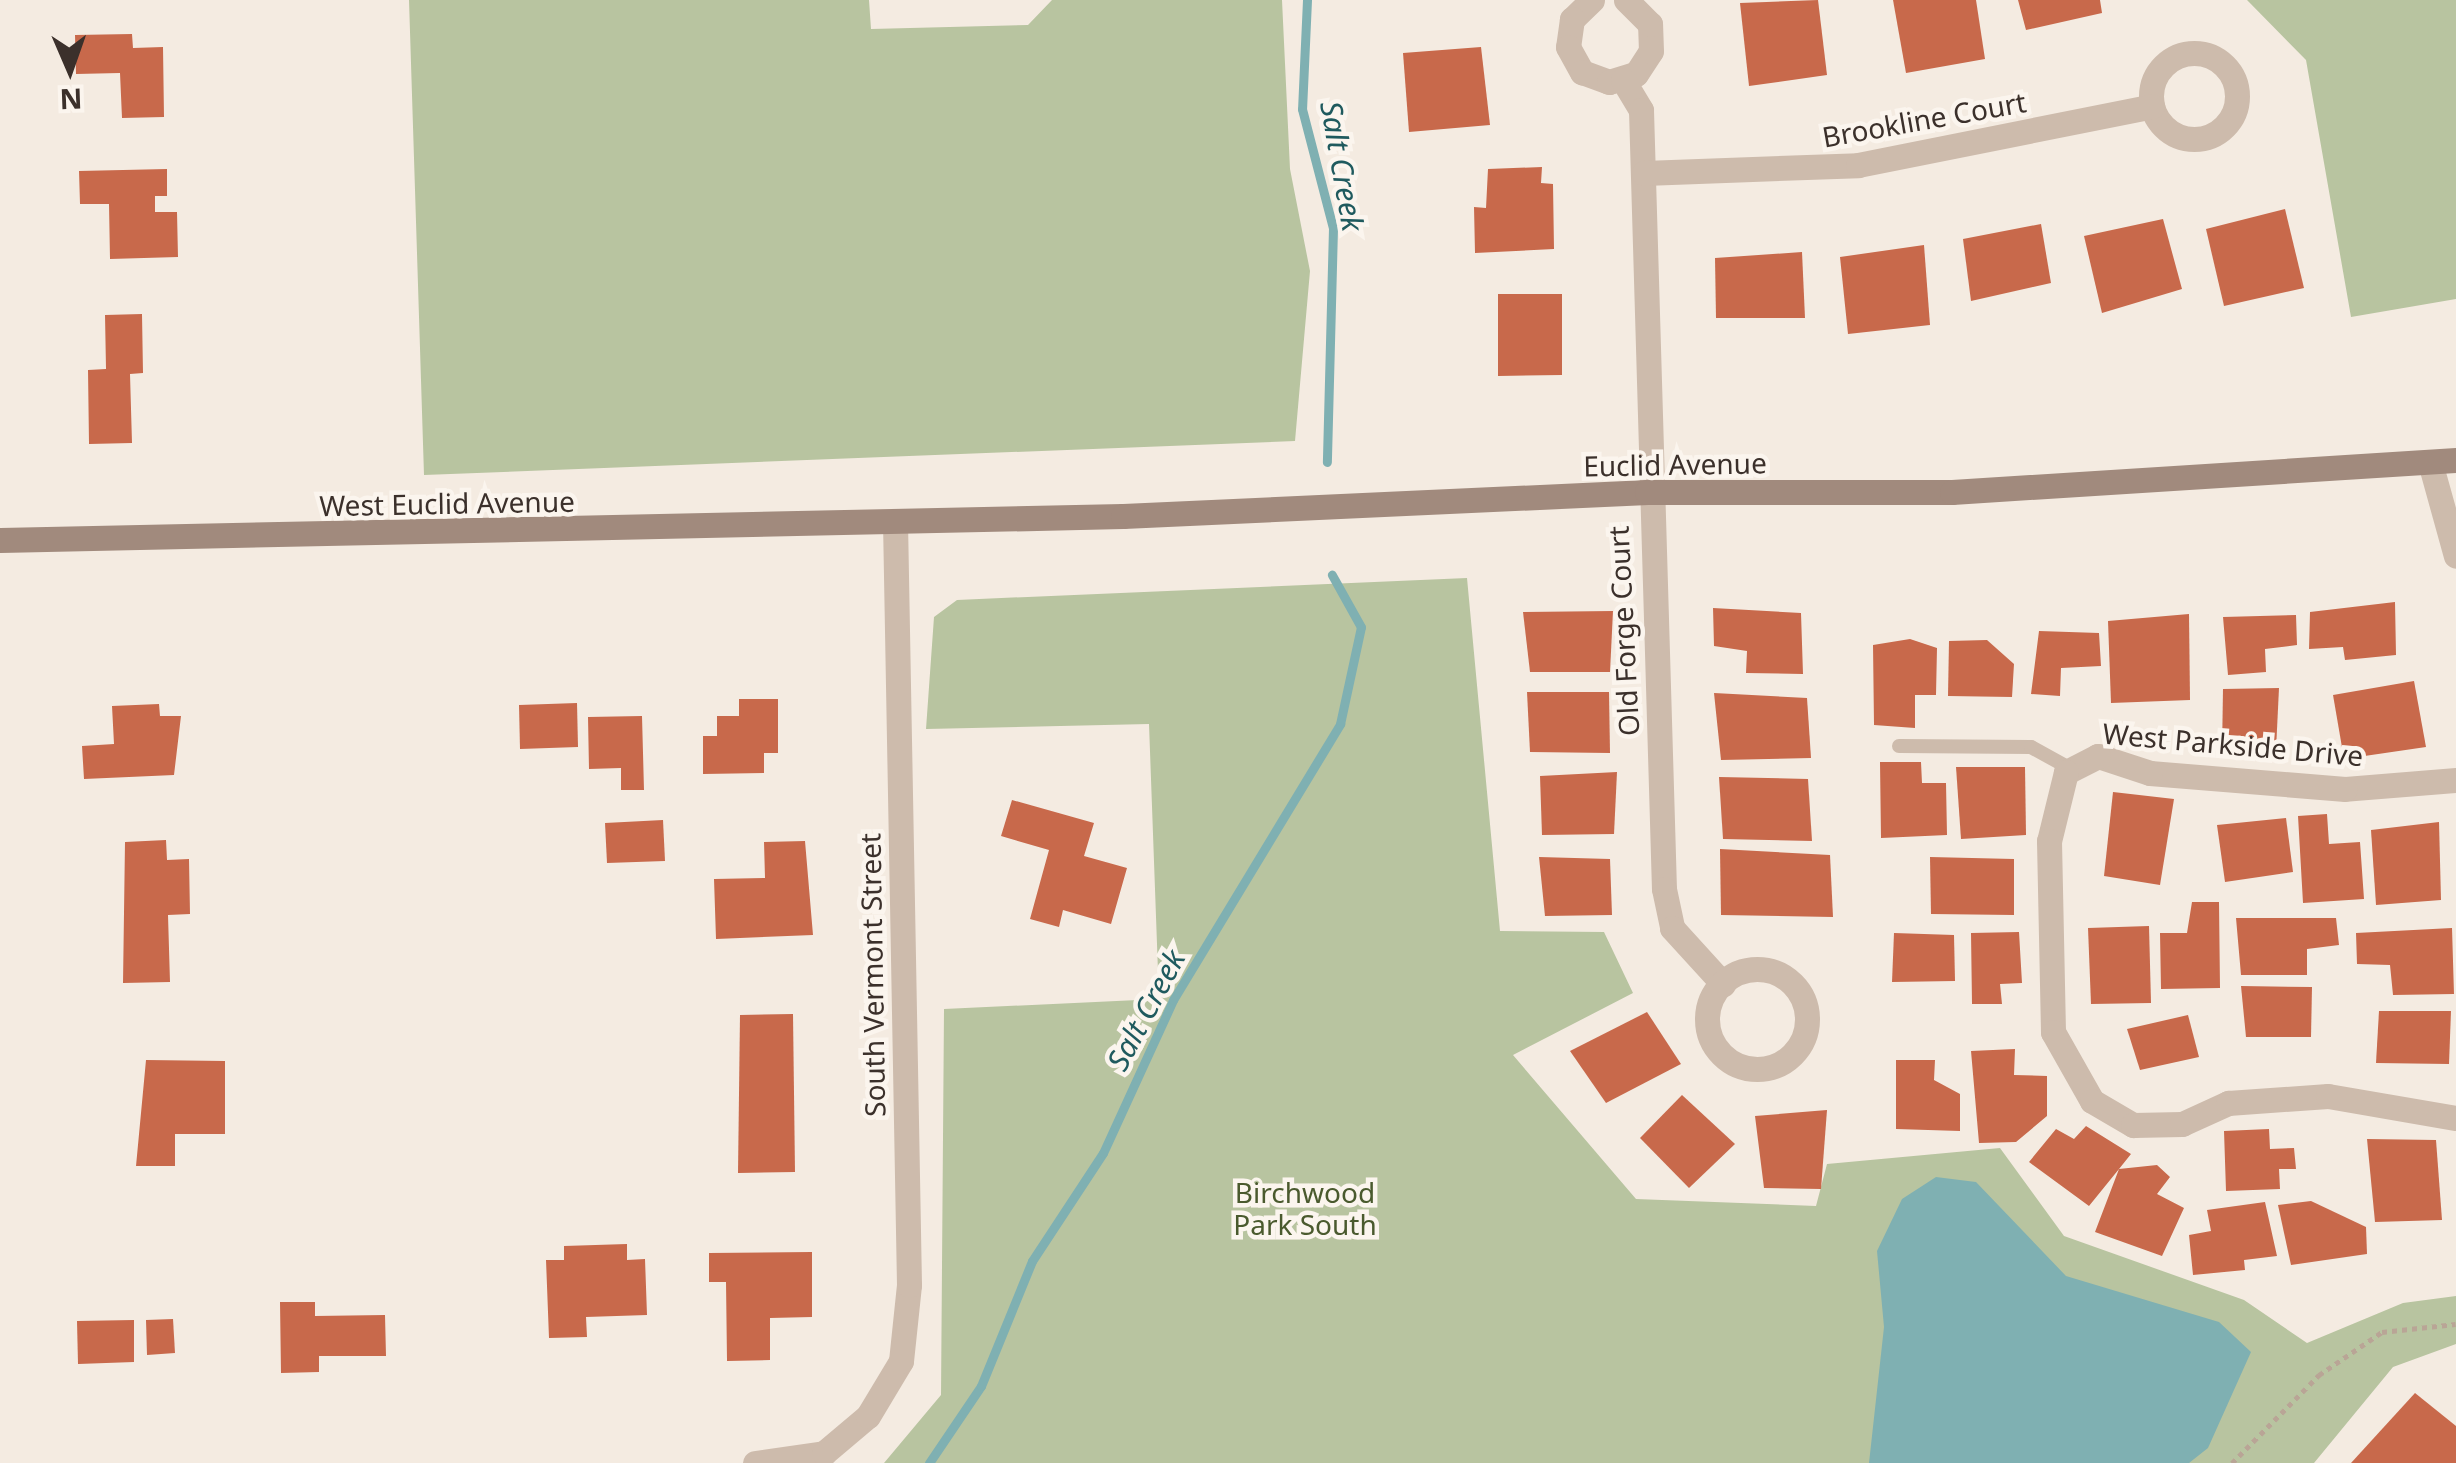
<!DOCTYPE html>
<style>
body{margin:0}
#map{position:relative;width:2456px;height:1463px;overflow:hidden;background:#f4ebe1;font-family:"Noto Sans",sans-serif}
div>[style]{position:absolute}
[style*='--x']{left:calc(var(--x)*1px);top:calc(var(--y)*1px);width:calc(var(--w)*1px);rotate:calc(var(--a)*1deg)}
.green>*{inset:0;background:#b8c4a0}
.water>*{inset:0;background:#7fb0b2}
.stream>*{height:9px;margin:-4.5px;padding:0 4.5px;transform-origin:4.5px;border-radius:4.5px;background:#7fb0b2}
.building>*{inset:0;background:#c8694b}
.path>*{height:5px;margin-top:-2.5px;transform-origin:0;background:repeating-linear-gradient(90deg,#b9a596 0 5px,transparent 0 10px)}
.lane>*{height:14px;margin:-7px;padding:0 7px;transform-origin:7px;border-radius:7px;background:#cdbbac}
.street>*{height:25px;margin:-12.5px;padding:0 12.5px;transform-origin:12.5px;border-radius:12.5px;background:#cdbbac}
.street>.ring{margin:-12.5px;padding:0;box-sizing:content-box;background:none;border:25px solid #cdbbac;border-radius:50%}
.secondary>*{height:25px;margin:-12.5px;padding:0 12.5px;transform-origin:12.5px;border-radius:12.5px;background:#a18a7d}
span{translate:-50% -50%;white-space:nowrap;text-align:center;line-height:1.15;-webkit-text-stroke:9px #fbf5ee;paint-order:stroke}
.street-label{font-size:28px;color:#3b302b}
.park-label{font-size:28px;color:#4a5a2e}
.water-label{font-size:30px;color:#1f5a5e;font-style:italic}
.north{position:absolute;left:20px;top:20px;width:100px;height:100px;-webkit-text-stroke:8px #fbf5ee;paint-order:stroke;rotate:178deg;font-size:28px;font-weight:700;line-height:40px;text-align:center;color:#3b302b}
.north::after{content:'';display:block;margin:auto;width:35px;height:45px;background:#3b302b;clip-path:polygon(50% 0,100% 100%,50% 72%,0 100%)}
</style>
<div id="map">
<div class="green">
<i style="clip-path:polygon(409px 0,869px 0,871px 29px,1028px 25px,1052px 0,1282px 0,1290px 169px,1310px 271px,1295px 441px,424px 475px)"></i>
<i style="clip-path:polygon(2247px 0,2456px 0,2456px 299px,2351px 317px,2306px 60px)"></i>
<i style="clip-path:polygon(1467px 578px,1500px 931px,1604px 932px,1633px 993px,1513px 1055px,1636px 1199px,1816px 1206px,1827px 1164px,2000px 1148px,2064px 1236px,2244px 1300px,2307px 1343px,2403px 1303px,2456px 1296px,2456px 1344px,2393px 1367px,2314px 1463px,884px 1463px,941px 1395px,944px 1009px,1159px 999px,1149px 724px,926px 729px,934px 617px,957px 600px)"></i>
</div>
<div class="water">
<i style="clip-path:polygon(1936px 1177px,1976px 1182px,2066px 1276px,2219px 1322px,2251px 1352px,2208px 1448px,2189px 1463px,1869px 1463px,1884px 1327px,1877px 1251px,1902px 1199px)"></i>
</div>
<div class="stream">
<i style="--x:1307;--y:0;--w:109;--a:92.6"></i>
<i style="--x:1302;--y:109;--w:123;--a:75.4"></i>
<i style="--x:1333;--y:228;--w:234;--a:91.5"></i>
<i style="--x:929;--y:1463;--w:93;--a:-56"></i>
<i style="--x:981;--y:1386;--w:135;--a:-67.8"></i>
<i style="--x:1032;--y:1261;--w:129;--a:-56.7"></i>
<i style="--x:1103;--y:1153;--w:168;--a:-65.4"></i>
<i style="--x:1173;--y:1000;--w:323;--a:-58.8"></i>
<i style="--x:1340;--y:724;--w:99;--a:-77.8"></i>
<i style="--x:1361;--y:627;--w:60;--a:-119.1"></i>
</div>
<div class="building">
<i style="clip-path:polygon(1818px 0,1827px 75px,1749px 86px,1740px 3px)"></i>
<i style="clip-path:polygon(1893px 0,1976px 0,1985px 59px,1906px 73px)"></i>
<i style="clip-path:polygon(2018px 0,2100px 0,2102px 13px,2026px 30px)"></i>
<i style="clip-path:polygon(132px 34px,133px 48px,163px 47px,164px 117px,122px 118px,120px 73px,76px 74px,75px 35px)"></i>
<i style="clip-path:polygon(1481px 47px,1490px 125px,1409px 132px,1403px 53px)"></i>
<i style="clip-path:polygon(1542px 167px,1541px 183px,1553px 184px,1554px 249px,1475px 253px,1474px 207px,1486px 208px,1488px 169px)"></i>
<i style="clip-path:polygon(167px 169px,167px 196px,155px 196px,155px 212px,177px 212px,178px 257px,110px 259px,109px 204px,80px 204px,79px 171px)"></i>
<i style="clip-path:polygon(2285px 209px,2304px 288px,2224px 306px,2206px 229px)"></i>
<i style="clip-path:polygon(2163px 219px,2182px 289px,2102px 313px,2084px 236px)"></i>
<i style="clip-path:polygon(2041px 224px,2051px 283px,1971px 301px,1963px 239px)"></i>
<i style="clip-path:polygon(1924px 245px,1930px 325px,1848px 334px,1840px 257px)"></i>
<i style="clip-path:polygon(1802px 252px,1805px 318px,1716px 318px,1715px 258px)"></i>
<i style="clip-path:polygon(1498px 294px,1562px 294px,1562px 375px,1498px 376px)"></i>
<i style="clip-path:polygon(142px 314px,143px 373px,130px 374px,132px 443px,89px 444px,88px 370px,106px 369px,105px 315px)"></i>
<i style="clip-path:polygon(2395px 602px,2396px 655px,2345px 660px,2343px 647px,2309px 649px,2310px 612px)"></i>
<i style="clip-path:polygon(1713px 608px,1801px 613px,1803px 674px,1746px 673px,1747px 651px,1714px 646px)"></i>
<i style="clip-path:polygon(1613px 611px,1610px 672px,1530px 672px,1523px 612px)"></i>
<i style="clip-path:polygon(2189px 614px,2190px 700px,2111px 703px,2108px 621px)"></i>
<i style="clip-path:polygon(2296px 615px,2297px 645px,2265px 649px,2266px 672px,2228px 675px,2223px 617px)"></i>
<i style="clip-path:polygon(2039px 631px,2099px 633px,2101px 666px,2061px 668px,2060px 696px,2031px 694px)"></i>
<i style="clip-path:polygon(1910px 639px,1937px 648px,1936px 695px,1915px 695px,1915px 728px,1874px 725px,1873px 645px)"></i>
<i style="clip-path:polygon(1987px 640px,2014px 664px,2012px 697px,1948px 696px,1949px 641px)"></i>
<i style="clip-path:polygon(2414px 681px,2426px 747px,2344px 759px,2333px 695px)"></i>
<i style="clip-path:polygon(2279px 688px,2276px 750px,2222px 752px,2223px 689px)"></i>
<i style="clip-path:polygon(1527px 692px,1609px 692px,1610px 753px,1530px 752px)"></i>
<i style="clip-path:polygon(1714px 693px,1807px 698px,1811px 758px,1721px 760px)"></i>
<i style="clip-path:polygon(739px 699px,778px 699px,778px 753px,764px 753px,764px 773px,703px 774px,703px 736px,717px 736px,717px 716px,739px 716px)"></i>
<i style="clip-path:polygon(577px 703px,578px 747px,520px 749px,519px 705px)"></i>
<i style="clip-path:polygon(159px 704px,160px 716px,181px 716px,174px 775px,84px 779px,82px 746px,114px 744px,112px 706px)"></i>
<i style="clip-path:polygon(642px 716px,644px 790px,621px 790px,621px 768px,589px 769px,588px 717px)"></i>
<i style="clip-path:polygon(1880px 762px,1921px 762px,1922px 783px,1946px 783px,1947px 835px,1881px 838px)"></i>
<i style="clip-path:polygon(1956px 767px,2025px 767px,2026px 835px,1961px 839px)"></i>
<i style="clip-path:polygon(1617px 772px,1614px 834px,1542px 835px,1540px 776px)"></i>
<i style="clip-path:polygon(1719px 777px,1808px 779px,1812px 841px,1723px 839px)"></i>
<i style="clip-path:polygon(2113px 792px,2174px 799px,2160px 885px,2104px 876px)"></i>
<i style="clip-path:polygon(1012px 800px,1094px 823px,1084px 856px,1127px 868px,1111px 924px,1063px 910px,1059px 927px,1030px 919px,1049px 850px,1001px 836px)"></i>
<i style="clip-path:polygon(2327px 814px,2329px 844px,2360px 842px,2364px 899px,2303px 903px,2298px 816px)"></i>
<i style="clip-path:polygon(2286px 818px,2293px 872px,2225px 882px,2217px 825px)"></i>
<i style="clip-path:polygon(663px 820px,665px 861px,607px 863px,605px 823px)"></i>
<i style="clip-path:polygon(2439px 822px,2441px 900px,2376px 905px,2371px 830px)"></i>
<i style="clip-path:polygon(166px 840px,167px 860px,189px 859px,190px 914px,168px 915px,170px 982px,123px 983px,125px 842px)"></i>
<i style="clip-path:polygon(805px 841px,813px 935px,716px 939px,714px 879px,765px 878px,764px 842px)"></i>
<i style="clip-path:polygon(1720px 849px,1830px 855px,1833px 917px,1721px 915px)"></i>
<i style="clip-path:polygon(1539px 857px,1610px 859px,1612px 915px,1545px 916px)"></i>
<i style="clip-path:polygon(1930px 857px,2014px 859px,2014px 915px,1931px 914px)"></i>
<i style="clip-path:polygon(2192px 902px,2219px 902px,2220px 988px,2161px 989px,2160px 933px,2187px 933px)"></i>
<i style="clip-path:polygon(2236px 918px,2336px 918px,2339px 945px,2307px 949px,2307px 975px,2241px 975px)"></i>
<i style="clip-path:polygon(2149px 926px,2151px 1003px,2091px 1004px,2088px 928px)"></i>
<i style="clip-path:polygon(2452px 928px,2454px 994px,2393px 995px,2390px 965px,2357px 964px,2356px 933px)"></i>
<i style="clip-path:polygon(2019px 932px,2022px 983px,2000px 984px,2002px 1004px,1972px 1004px,1971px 933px)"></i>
<i style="clip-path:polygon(1894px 933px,1954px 935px,1955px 981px,1892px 982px)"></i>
<i style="clip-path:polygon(2241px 986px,2312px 987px,2311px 1037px,2246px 1037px)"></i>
<i style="clip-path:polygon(2379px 1011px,2451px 1011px,2449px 1064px,2376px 1063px)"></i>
<i style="clip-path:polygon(1647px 1012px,1681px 1064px,1606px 1103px,1570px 1051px)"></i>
<i style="clip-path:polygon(793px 1014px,795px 1172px,738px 1173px,740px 1015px)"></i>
<i style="clip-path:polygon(2188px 1015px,2199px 1057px,2140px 1070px,2127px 1029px)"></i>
<i style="clip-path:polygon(2015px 1049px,2014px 1075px,2047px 1076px,2047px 1116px,2016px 1142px,1979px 1143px,1971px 1051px)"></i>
<i style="clip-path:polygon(146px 1060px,225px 1061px,225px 1134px,175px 1134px,175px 1166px,136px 1166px)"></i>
<i style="clip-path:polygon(1896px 1060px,1935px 1060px,1934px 1080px,1960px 1094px,1960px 1131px,1896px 1129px)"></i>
<i style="clip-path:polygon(1682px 1095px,1735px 1144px,1689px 1188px,1640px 1138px)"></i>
<i style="clip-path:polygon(1827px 1110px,1821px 1189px,1764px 1188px,1755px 1116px)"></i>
<i style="clip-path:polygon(2086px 1126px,2131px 1154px,2119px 1169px,2157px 1165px,2170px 1177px,2157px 1194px,2184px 1208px,2162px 1256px,2095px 1232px,2119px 1169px,2089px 1206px,2029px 1162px,2056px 1129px,2074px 1139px)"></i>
<i style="clip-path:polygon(2269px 1129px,2270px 1149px,2294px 1148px,2296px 1169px,2279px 1169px,2280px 1189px,2226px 1191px,2224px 1131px)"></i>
<i style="clip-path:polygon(2367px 1139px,2436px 1140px,2442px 1220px,2375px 1222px)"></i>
<i style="clip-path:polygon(2311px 1201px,2366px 1227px,2367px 1254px,2291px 1265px,2278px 1205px)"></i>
<i style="clip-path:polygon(2265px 1202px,2277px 1256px,2244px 1260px,2245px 1270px,2193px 1275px,2189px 1235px,2211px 1231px,2207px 1210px)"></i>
<i style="clip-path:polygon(627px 1244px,627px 1260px,645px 1259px,647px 1315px,586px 1317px,587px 1337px,549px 1338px,546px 1260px,564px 1260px,564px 1246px)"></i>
<i style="clip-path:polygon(812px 1252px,812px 1317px,770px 1318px,770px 1360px,727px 1361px,726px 1282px,709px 1282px,709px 1253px)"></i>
<i style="clip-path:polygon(280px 1302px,315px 1302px,315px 1316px,385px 1315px,386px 1356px,319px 1356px,319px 1372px,281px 1373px)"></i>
<i style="clip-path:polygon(173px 1319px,175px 1353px,147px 1355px,146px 1320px)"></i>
<i style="clip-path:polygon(134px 1320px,134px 1362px,78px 1364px,77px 1321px)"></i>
<i style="clip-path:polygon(2415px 1393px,2456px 1426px,2456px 1463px,2351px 1463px)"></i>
</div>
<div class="path">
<i style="--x:2232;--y:1463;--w:124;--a:-45.3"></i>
<i style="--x:2319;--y:1375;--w:76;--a:-34.3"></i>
<i style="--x:2382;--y:1332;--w:74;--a:-6.2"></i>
</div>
<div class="lane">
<i style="--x:1899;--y:746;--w:132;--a:0.4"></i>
<i style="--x:2031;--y:747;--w:46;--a:28.8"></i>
</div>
<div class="street">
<i style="--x:1592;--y:0;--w:28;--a:136"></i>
<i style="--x:1572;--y:19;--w:28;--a:98"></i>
<i style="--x:1568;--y:47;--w:29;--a:61"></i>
<i style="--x:1582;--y:72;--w:29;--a:20"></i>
<i style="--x:1609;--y:82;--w:28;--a:-17"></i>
<i style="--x:1636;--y:74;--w:27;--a:-57"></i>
<i style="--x:1651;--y:51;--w:27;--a:-92"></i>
<i style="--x:1650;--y:24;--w:34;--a:-135"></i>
<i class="ring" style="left:2151px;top:53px;width:61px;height:61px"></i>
<i style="--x:1623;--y:80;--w:35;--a:59"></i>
<i style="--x:1641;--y:110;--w:779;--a:88.31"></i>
<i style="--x:1664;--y:889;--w:40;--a:78"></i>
<i style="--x:1672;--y:928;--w:76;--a:47.7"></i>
<i style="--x:1644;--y:173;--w:214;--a:-2.1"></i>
<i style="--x:1858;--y:165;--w:300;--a:-11.3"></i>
<i style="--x:2431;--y:466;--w:93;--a:74.5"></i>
<i style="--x:2456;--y:780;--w:111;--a:175.4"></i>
<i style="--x:2345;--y:789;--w:196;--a:-175.3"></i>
<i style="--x:2150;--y:773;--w:55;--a:-161.9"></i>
<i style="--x:2098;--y:756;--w:36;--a:153"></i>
<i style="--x:2066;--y:772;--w:71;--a:103.8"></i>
<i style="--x:2049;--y:841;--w:191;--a:88.8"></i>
<i style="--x:2053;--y:1032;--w:79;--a:60.5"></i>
<i style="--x:2092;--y:1101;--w:48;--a:30.3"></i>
<i style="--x:2133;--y:1125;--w:49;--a:-1.2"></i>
<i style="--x:2182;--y:1124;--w:51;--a:-24.5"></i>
<i style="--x:2228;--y:1103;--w:100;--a:-4"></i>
<i style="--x:2328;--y:1096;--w:130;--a:9.8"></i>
<i class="ring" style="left:1707px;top:969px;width:75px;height:75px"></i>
<i style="--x:755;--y:1463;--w:70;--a:-8.2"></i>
<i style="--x:824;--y:1453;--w:57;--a:-40.1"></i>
<i style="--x:868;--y:1416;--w:64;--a:-59"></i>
<i style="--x:901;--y:1361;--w:76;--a:-84"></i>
<i style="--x:909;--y:1285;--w:763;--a:-91.05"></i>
</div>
<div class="secondary">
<i style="--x:0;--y:540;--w:1123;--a:-1.22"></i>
<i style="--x:1123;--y:516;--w:525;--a:-2.62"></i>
<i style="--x:1647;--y:492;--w:305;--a:0"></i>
<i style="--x:1952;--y:492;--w:505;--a:-3.63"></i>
</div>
<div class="street-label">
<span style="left:1924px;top:119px;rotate:-10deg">Brookline Court</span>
<span style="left:1675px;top:464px;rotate:-1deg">Euclid Avenue</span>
<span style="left:447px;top:503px;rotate:-1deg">West Euclid Avenue</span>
<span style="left:1623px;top:631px;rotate:-93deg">Old Forge Court</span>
<span style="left:2233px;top:744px;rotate:5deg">West Parkside Drive</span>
<span style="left:872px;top:975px;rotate:-91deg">South Vermont Street</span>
</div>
<div class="park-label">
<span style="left:1305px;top:1208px">Birchwood<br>Park South</span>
</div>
<div class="water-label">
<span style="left:1342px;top:166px;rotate:80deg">Salt Creek</span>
<span style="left:1146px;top:1010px;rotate:-62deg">Salt Creek</span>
</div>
<div class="north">N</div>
</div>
